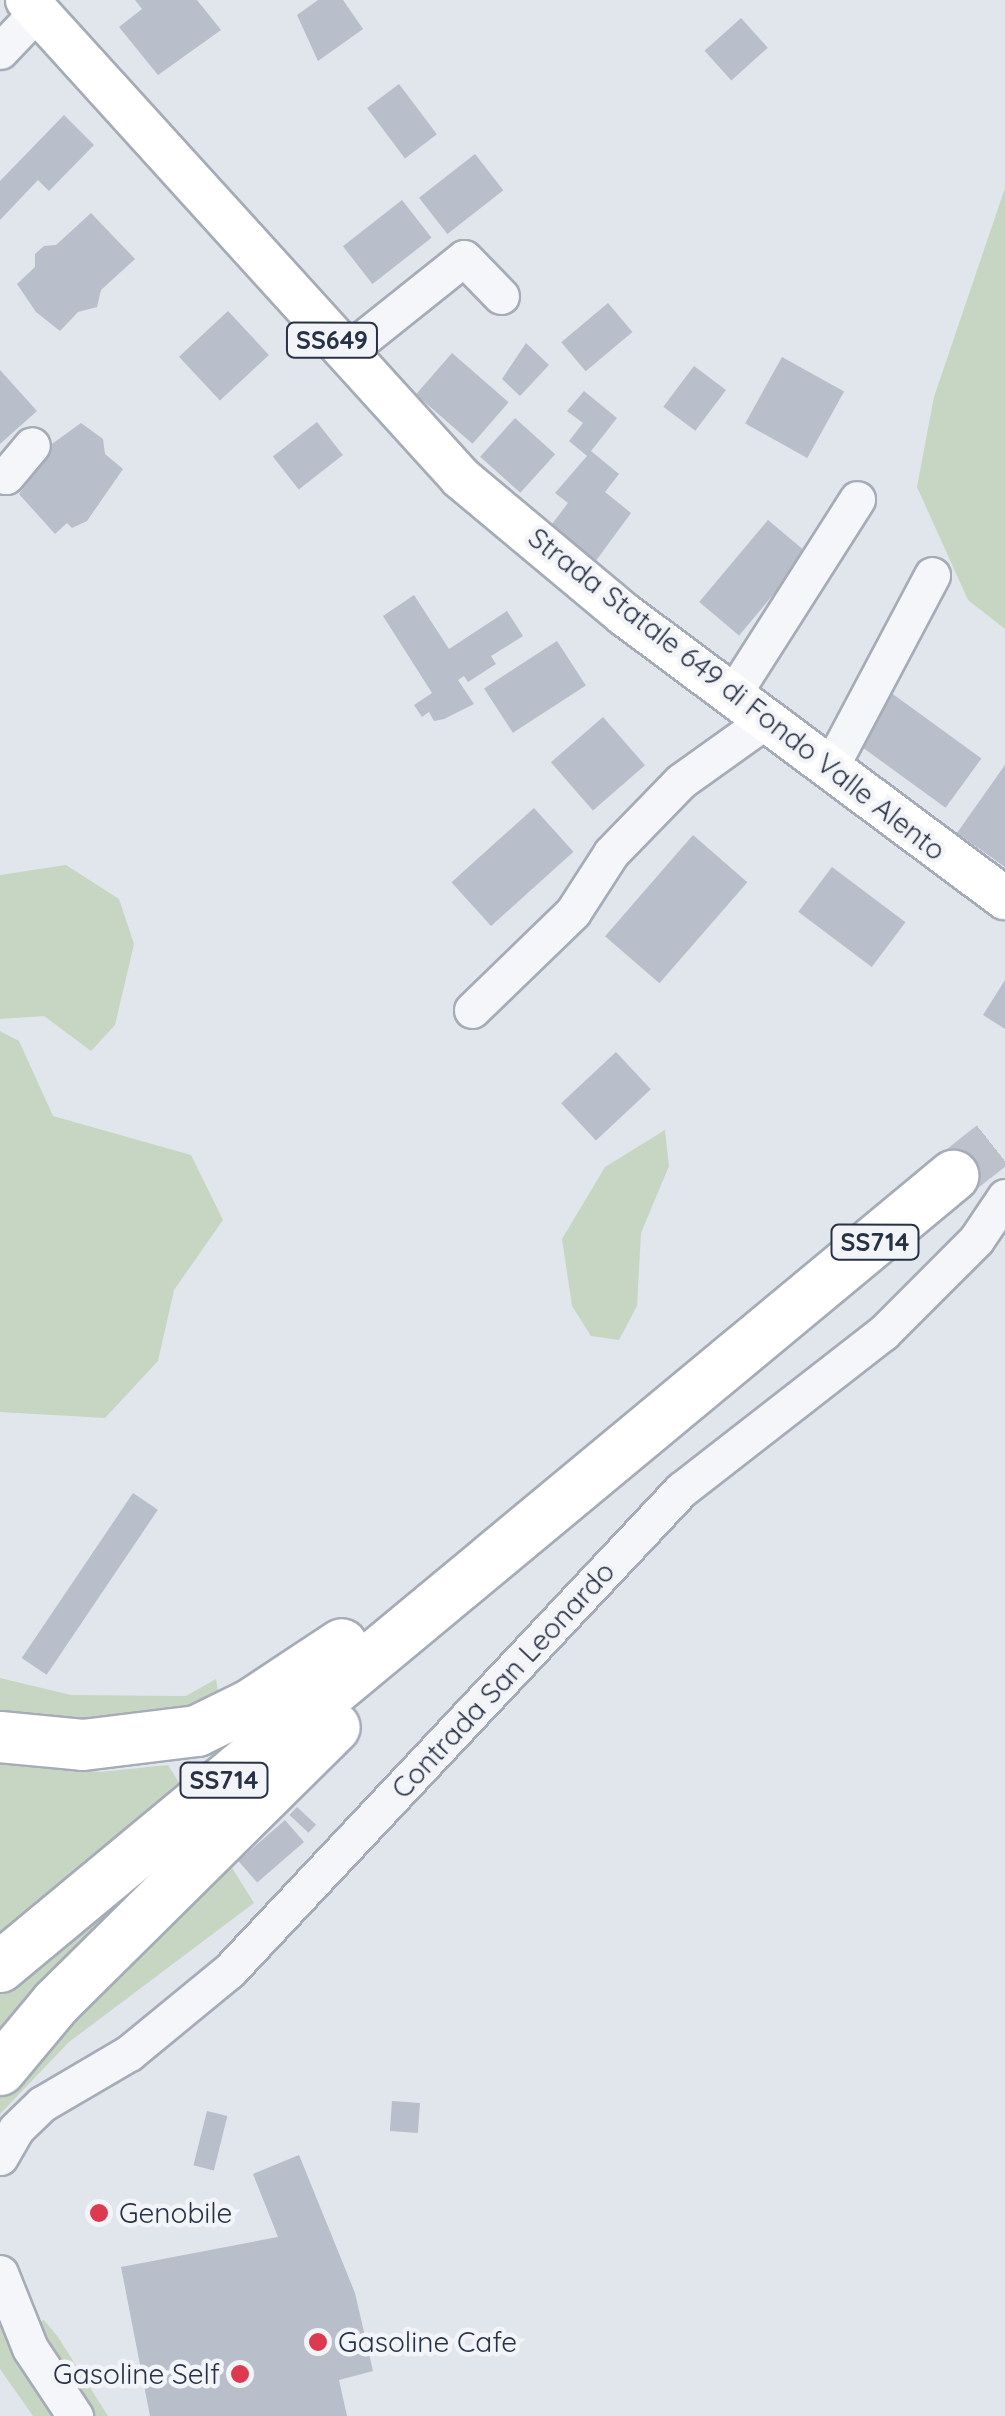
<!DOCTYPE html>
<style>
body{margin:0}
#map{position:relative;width:1005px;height:2416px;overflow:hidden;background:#e1e5ec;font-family:Quicksand,sans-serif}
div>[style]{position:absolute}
.green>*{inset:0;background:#c7d6c2}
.building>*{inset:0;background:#b8beca;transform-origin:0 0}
.highway-tunnel>*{height:50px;margin-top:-25px;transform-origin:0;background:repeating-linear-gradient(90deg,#bcc1cb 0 50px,transparent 0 75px)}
.roads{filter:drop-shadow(2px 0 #a6acb7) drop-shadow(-2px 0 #a6acb7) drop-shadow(0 2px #a6acb7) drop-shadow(0 -2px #a6acb7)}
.minor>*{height:35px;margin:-17.5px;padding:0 17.5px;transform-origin:17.5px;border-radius:17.5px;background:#f5f6f9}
.major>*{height:42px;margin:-21px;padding:0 21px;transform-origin:21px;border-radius:21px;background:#fff}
.highway>*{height:50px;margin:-25px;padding:0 25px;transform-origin:25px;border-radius:25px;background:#fff}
.dots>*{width:28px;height:28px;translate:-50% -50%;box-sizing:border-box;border:5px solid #f2f4f8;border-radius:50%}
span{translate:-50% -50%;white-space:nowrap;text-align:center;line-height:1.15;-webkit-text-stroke:9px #f2f4f8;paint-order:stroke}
.shield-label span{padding:2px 8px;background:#f2f4f8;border:2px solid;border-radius:8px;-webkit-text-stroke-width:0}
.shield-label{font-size:25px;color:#283246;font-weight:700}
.street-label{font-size:28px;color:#283246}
.poi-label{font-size:28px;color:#283246}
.left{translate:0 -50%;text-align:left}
.right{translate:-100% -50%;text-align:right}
</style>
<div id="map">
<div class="green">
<i style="clip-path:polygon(1005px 188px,1005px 629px,968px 600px,917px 487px,934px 397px)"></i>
<i style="clip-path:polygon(66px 865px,119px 899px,134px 944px,115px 1025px,91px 1051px,44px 1016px,0 1019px,0 875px)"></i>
<i style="clip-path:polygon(0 1031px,19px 1041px,53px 1116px,191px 1155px,223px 1220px,174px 1290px,158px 1361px,105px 1418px,0 1412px)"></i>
<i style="clip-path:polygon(665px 1130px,669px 1166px,641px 1233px,637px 1306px,619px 1340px,591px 1336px,572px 1306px,562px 1239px,605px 1167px)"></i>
<i style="clip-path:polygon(0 1678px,71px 1695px,186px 1696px,216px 1679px,220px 1705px,83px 1728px,0 1717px)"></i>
<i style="clip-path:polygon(0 1758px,100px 1772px,168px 1765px,254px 1903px,69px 2042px,0 2114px)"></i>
<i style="clip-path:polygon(0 2308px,60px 2416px,33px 2416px,0 2369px)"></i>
<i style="clip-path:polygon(44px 2320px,58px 2337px,108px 2416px,94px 2416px,39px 2322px)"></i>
</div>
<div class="building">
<i style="clip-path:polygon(135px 0,197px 0,221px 30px,158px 75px,119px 27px,142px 9px)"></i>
<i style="clip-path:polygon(318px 0,343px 0,363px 29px,318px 61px,297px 15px)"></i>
<i style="left:741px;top:18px;width:40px;height:49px;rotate:48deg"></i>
<i style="left:399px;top:84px;width:63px;height:40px;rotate:53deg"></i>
<i style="clip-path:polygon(64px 115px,94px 145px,49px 191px,38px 180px,0 220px,0 181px)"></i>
<i style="left:475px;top:154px;width:46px;height:71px;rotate:52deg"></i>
<i style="left:402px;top:200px;width:48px;height:75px;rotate:52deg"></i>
<i style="clip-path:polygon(91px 213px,135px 259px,101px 290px,97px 307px,78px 312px,60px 331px,36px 312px,17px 284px,35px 267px,35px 254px,44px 246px,56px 245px)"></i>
<i style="left:608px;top:303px;width:38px;height:61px;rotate:50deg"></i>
<i style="left:228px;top:311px;width:60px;height:67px;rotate:47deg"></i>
<i style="clip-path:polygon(526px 343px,549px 365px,520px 396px,502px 379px)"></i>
<i style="left:452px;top:353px;width:75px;height:55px;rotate:41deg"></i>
<i style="left:782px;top:357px;width:71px;height:76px;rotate:29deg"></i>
<i style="left:694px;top:366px;width:40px;height:51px;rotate:37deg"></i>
<i style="clip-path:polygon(0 370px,37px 411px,0 444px)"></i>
<i style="clip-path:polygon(584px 391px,617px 418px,591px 451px,619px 474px,605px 492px,631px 513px,595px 562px,549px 528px,568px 503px,555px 493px,587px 456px,569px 441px,583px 423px,567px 411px)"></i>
<i style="left:515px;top:418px;width:54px;height:52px;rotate:42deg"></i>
<i style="left:317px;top:422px;width:42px;height:56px;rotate:52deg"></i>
<i style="clip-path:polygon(81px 423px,103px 439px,105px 454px,123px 469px,87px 521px,72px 528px,67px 523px,55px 534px,19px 494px,44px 461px,38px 454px)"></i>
<i style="left:768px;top:520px;width:52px;height:107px;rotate:40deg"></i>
<i style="clip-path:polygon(414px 595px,449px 649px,507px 611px,523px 636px,491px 656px,496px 664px,468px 682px,464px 676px,458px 680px,474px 704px,444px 719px,434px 721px,429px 712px,422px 717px,414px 705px,432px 693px,383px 616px)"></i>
<i style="left:557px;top:641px;width:53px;height:87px;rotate:57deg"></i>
<i style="left:890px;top:692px;width:113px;height:61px;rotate:36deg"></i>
<i style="left:603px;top:717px;width:64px;height:69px;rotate:49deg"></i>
<i style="clip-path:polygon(1005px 765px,1005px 867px,957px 833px)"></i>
<i style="left:534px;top:808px;width:59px;height:111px;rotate:48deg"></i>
<i style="left:693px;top:835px;width:72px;height:134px;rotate:41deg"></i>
<i style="left:832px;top:867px;width:92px;height:56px;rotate:37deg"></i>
<i style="clip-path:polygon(1005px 980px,1005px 1029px,983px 1015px)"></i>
<i style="left:616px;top:1052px;width:51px;height:75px;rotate:47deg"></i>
<i style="left:133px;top:1493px;width:30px;height:199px;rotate:34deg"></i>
<i style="left:297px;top:1807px;width:26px;height:11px;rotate:43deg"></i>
<i style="left:285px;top:1820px;width:29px;height:62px;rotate:49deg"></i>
<i style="left:392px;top:2101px;width:28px;height:30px;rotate:4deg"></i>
<i style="left:207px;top:2111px;width:21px;height:56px;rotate:14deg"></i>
<i style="clip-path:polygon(299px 2155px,355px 2293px,373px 2371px,339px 2380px,347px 2416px,150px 2416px,121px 2267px,278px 2237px,253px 2174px)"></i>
</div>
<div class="highway-tunnel">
<i style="left:953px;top:1176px;width:66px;rotate:-38.3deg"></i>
</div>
<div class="roads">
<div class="minor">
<i style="left:0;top:51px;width:54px;rotate:-46.5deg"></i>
<i style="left:345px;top:353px;width:152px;rotate:-38.6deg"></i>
<i style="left:464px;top:258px;width:53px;rotate:45.8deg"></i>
<i style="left:0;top:475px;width:6px;rotate:9deg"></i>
<i style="left:6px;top:476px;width:40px;rotate:-50deg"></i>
<i style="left:733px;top:694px;width:231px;rotate:-57.5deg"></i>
<i style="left:831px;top:766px;width:216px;rotate:-62.1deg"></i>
<i style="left:472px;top:1010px;width:141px;rotate:-44.1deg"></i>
<i style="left:573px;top:912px;width:70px;rotate:-57.2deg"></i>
<i style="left:611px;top:853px;width:100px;rotate:-45.8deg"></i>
<i style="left:681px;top:781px;width:107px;rotate:-35.5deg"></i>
<i style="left:0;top:2157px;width:32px;rotate:-60deg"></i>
<i style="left:16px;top:2129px;width:36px;rotate:-44deg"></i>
<i style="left:42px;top:2104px;width:101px;rotate:-30.4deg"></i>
<i style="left:129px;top:2053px;width:129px;rotate:-39.4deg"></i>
<i style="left:229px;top:1971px;width:660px;rotate:-46.78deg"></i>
<i style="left:681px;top:1490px;width:256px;rotate:-37.9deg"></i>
<i style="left:883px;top:1333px;width:132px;rotate:-45deg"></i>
<i style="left:976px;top:1240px;width:52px;rotate:-56deg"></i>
<i style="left:0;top:2273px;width:81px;rotate:68.2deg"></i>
<i style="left:30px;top:2348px;width:82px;rotate:56.5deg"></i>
</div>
<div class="major">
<i style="left:27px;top:0;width:646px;rotate:47.76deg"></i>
<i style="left:461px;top:478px;width:214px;rotate:39.9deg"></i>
<i style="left:625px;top:615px;width:474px;rotate:36.7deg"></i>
</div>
<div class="highway">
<i style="left:0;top:1737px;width:83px;rotate:5.5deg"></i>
<i style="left:83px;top:1745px;width:115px;rotate:-7deg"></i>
<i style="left:197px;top:1731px;width:59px;rotate:-26.1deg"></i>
<i style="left:250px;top:1705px;width:110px;rotate:-33.5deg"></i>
<i style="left:0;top:1967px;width:1239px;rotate:-39.69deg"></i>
<i style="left:0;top:2070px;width:87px;rotate:-50.1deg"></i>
<i style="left:56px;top:2003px;width:392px;rotate:-44.7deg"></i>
</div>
</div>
<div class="dots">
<i style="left:99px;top:2213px;background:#dd3a51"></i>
<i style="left:318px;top:2342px;background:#dd3a51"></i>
<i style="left:240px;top:2374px;background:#dd3a51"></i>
</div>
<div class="shield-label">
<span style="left:332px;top:340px">SS649</span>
<span style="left:875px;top:1242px">SS714</span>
<span style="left:224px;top:1780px">SS714</span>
</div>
<div class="street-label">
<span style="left:737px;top:694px;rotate:38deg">Strada Statale 649 di Fondo Valle Alento</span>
<span style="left:503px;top:1680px;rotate:-47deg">Contrada San Leonardo</span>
</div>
<div class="poi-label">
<span class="left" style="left:119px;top:2213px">Genobile</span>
<span class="left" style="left:338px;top:2342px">Gasoline Cafe</span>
<span class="right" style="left:220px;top:2374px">Gasoline Self</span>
</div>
</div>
